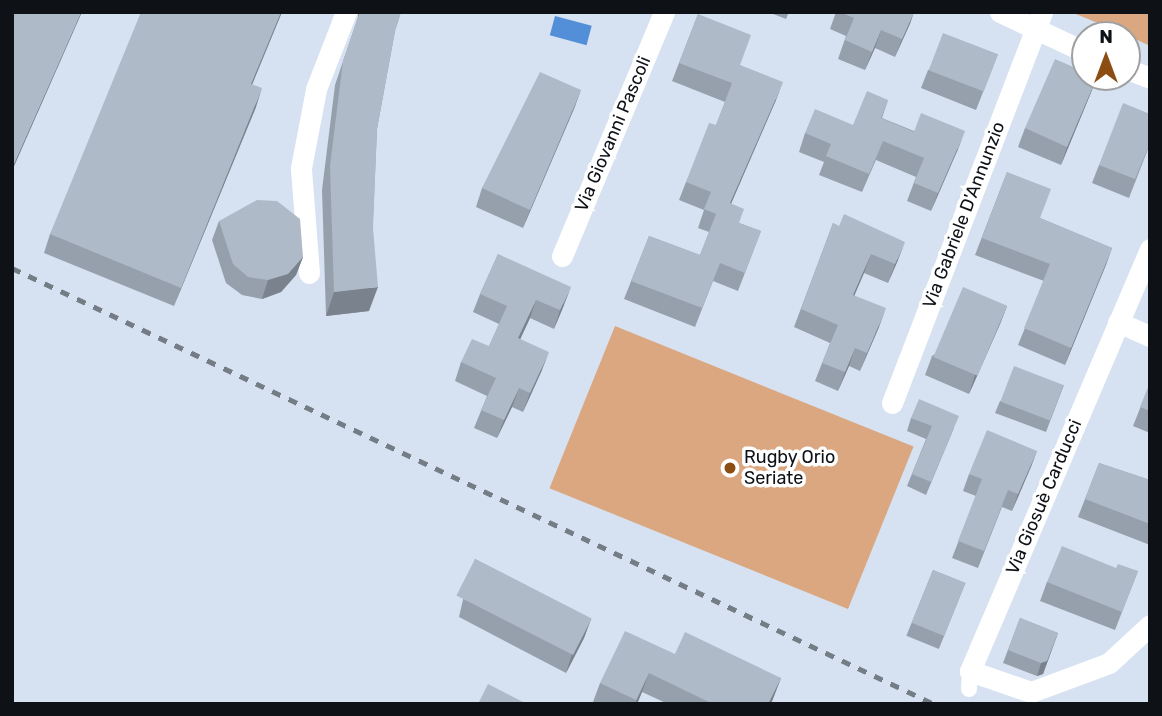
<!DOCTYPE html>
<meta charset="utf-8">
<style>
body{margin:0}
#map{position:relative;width:1162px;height:716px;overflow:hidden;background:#d6e2f1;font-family:Rubik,sans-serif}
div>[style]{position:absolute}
.green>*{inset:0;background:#dba781;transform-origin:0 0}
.water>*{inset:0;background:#538fd8;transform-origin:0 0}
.pedestrian>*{height:16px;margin:-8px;padding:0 8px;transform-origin:8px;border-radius:8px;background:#fff}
.minor>*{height:21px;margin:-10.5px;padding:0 10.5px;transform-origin:10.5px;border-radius:10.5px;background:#fff}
.rail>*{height:5px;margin-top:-2.5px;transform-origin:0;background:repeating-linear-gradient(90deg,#747c86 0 9px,transparent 0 18px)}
.wall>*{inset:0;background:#96a0ad;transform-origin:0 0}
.shaded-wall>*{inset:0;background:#7a828d}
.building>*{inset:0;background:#afbac9;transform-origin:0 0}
.dots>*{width:19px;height:19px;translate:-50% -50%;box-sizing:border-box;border:4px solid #fff;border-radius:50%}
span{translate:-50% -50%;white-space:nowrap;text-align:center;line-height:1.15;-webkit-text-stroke:7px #fff;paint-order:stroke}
.street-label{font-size:18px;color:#0e1217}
.poi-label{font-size:18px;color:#0e1217}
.left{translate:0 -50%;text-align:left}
.frame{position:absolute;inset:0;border:14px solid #0e1217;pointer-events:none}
.north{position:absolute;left:1071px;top:21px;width:70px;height:70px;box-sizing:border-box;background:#fff;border:2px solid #9fa0a2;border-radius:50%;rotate:0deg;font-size:19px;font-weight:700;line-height:28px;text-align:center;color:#0e1217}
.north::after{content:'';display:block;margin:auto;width:24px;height:32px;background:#8b4d11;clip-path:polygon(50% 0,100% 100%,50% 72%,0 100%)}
</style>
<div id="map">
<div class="green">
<i style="clip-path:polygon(1071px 12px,1150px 12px,1150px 46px,1127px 35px)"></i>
<i style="left:615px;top:326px;width:322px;height:175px;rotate:22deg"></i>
</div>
<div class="water">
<i style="left:555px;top:16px;width:38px;height:20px;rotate:15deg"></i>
</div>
<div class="pedestrian">
<i style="left:969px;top:689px;width:18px;rotate:-87deg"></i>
</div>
<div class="minor">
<i style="left:1000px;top:12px;width:94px;rotate:25.2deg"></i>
<i style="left:1127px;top:69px;width:25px;rotate:21deg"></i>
<i style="left:1150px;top:249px;width:459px;rotate:113.1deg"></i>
<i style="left:970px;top:671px;width:65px;rotate:19deg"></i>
<i style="left:1031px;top:692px;width:83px;rotate:-20.4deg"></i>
<i style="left:1109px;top:663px;width:56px;rotate:-42.8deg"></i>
<i style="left:562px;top:256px;width:264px;rotate:-67.3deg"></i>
<i style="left:309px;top:273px;width:105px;rotate:-94.4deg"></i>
<i style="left:301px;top:168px;width:80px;rotate:-79.2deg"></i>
<i style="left:316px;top:89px;width:83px;rotate:-68.7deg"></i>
<i style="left:1118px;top:322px;width:35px;rotate:24deg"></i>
<i style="left:892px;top:403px;width:419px;rotate:-69deg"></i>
</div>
<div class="rail">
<i style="left:12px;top:268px;width:1020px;rotate:25.31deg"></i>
</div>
<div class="wall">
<i style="clip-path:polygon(282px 12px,252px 84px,256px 107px,174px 306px,44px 253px,50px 234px)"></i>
<i style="clip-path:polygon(358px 12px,401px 12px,395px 31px,377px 129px,369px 311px,326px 316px,322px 190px,335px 85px,358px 17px)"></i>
<i style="clip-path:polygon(768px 12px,789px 12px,786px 19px)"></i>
<i style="clip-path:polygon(836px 12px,914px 12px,895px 57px,875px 48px,865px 70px,838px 59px,846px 36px,830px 29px)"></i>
<i style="clip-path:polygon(698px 14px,740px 65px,776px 100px,731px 204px,739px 223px,761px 231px,738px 291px,713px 281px,695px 327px,624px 299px,649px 236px,700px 255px,709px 232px,698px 228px,704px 210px,679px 200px,686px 182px,716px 125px,725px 102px,672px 81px)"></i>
<i style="clip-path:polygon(998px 54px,976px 110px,921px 88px,928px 70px)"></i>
<i style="clip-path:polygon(1097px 77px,1090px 95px,1061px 165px,1018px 147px,1025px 128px)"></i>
<i style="clip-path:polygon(581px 90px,523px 228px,476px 207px,482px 188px)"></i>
<i style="clip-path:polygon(888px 100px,882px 118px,958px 149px,931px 211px,907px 201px,916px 177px,876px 160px,862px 192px,819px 175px,824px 162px,799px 152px,805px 133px,853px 125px)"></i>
<i style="clip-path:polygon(1150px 144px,1129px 198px,1092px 183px,1099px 165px)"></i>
<i style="clip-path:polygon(1007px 172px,1040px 218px,1112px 248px,1065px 365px,1018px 345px,1044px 281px,975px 255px)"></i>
<i style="clip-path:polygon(219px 221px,303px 257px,296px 275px,281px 292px,262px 299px,242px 295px,226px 283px,212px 240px)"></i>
<i style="clip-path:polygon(833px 223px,898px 260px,888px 283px,864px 273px,854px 295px,879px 327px,860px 371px,849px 366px,838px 391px,815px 381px,830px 343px,794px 327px)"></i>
<i style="clip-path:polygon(498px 254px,564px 305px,554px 329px,530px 318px,520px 339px,542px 370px,523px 412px,512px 407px,497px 438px,474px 428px,487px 396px,455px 381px,461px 362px,489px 346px,499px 324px,473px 312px,480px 294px)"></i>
<i style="clip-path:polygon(1007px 306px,1000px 324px,969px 394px,925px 375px,932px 356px)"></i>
<i style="clip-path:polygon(1150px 383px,1150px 433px,1133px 426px)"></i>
<i style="clip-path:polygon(1064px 385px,1046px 432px,995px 413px,1000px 401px)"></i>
<i style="clip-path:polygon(911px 418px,954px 428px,926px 495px,907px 486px,926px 439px,907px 431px)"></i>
<i style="clip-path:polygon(1037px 451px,1012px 511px,1002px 507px,978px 568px,952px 558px,976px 496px,963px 491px,969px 474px)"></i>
<i style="clip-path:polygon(1099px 463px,1150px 480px,1150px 545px,1078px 517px)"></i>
<i style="clip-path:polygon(475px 559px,591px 619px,584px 638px,566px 673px,459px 617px,468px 578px)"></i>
<i style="clip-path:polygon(1116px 568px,1138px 571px,1115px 630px,1040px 601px,1047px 582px)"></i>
<i style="left:933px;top:570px;width:35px;height:71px;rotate:22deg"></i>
<i style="clip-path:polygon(1020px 618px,1058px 633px,1043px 674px,1037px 676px,1003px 663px)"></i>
<i style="clip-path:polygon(675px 654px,781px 678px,771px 704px,668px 704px,642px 692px,637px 704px,598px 704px,593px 702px,600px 683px)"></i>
</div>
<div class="shaded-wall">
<i style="clip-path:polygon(81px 12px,82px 12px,12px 171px,12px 168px)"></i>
<i style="clip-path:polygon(281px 12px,282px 12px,245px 102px,251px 84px)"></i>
<i style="clip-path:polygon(914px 12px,910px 24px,895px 57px,902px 39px)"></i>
<i style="clip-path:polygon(881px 30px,875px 48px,865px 70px,872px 52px)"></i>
<i style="clip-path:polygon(1097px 77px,1090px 95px,1061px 165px,1067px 147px)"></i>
<i style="clip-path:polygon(783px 82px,776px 100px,723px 222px,730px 203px)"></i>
<i style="clip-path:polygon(262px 88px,256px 107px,174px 306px,181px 288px)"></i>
<i style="clip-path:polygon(581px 90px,574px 109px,523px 228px,530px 210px)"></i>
<i style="clip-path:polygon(965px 131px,958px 149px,931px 211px,938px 193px)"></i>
<i style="clip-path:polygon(905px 242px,898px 260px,888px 283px,895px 264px)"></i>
<i style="clip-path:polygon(1112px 248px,1106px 265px,1065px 365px,1071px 348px)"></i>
<i style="clip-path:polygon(871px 254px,864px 273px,847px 313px,853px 295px)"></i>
<i style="clip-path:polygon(303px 257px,296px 275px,281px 292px,262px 299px,268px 280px)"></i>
<i style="clip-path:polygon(378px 287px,369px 311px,326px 316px,334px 292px)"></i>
<i style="clip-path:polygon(571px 287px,564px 305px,554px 329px,560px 310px)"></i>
<i style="clip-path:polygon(536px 300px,530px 318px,512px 357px,518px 338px)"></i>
<i style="clip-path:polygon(1007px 306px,1000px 324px,969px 394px,975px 375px)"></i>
<i style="clip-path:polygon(886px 308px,879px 327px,860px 371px,867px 353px)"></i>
<i style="clip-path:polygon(855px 348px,849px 366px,838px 391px,845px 372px)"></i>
<i style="clip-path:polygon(549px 352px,542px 370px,523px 412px,530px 393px)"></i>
<i style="clip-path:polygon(519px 388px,512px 407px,497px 438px,504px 420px)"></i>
<i style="clip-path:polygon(1037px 451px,1031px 467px,1012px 511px,1018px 494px)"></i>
<i style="clip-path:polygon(591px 619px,584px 638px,566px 673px,572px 654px)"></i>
<i style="clip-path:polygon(1058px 633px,1043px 674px,1037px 676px,1041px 663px)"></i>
<i style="clip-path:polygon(649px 673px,642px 692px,637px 704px,635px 704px)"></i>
<i style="clip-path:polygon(781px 678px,774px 696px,771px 704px,768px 704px)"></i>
</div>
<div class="building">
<i style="clip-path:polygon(12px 12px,81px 12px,12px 168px)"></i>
<i style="clip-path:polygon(141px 12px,281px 12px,251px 84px,262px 88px,181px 288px,50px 234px)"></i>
<i style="clip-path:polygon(360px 12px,401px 12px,395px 31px,377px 129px,373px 228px,378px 287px,334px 292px,330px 166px,343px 61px)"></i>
<i style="clip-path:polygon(840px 12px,914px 12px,902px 39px,881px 30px,872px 52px,845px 40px,854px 18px)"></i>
<i style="clip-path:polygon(698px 14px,751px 35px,740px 65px,783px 82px,730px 203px,744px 209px,739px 223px,761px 231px,745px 273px,720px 263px,702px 308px,631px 281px,649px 236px,700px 255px,716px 214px,704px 209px,711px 192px,686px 182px,709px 123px,716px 125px,732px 83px,679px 63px)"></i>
<i style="left:943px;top:33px;width:59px;height:40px;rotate:21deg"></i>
<i style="clip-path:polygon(1055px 59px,1085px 72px,1085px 77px,1097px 77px,1067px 147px,1025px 128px)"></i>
<i style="clip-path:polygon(540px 72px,581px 90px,530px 210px,482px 188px)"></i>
<i style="clip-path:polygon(867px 91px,888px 100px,881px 118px,914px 132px,921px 113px,965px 131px,938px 193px,914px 183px,924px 158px,883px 141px,869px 174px,826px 156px,831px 144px,805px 133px,815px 109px,853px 125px)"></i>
<i style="clip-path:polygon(1123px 103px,1150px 114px,1150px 143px,1135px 179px,1099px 165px)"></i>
<i style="clip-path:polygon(1007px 172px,1051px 189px,1040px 218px,1112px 248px,1071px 348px,1024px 328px,1050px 264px,982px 238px)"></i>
<i style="clip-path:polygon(257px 200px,277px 201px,300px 219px,303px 257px,288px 274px,268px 280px,248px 277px,233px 264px,219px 221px)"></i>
<i style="clip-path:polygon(844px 214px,905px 242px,895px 264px,871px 254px,853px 295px,886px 308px,867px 353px,855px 348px,845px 372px,822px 363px,838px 325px,801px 309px,833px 223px,839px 226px)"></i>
<i style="clip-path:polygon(498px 254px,571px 287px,560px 310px,536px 300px,518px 338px,549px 352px,530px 393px,519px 388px,504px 420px,481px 410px,496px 378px,461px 362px,472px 339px,489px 346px,507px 306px,480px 294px)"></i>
<i style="left:963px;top:287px;width:48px;height:76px;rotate:23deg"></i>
<i style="left:1014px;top:366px;width:53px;height:38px;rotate:21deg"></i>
<i style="clip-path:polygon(1150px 383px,1150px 411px,1140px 407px)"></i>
<i style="clip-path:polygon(919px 399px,959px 416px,931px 482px,912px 474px,932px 426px,911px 418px)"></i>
<i style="clip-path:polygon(987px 430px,1037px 451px,1018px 494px,1008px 490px,984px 551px,958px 541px,982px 479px,969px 474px)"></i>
<i style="clip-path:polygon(1099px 463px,1150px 480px,1150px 524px,1085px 499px)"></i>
<i style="clip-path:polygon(1062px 546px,1116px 568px,1118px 564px,1138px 571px,1122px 612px,1047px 582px)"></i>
<i style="left:475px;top:559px;width:131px;height:41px;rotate:27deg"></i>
<i style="left:933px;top:570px;width:35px;height:57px;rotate:22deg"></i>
<i style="clip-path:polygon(1020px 618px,1058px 633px,1047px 661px,1041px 663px,1008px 650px)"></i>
<i style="clip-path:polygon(625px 631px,675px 654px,685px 632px,781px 678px,768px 704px,713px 704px,649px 673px,636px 700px,600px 683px)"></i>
<i style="clip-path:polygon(488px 684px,523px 702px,522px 704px,478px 704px)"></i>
</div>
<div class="dots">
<i style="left:730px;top:468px;background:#8b4d11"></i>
</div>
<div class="street-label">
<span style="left:613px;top:134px;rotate:-67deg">Via Giovanni Pascoli</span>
<span style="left:964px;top:215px;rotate:-69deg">Via Gabriele D'Annunzio</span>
<span style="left:1044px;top:497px;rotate:-67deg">Via Giosuè Carducci</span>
</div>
<div class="poi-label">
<span class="left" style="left:744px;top:468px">Rugby Orio<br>Seriate</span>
</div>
<div class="frame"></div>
<div class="north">N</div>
</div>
